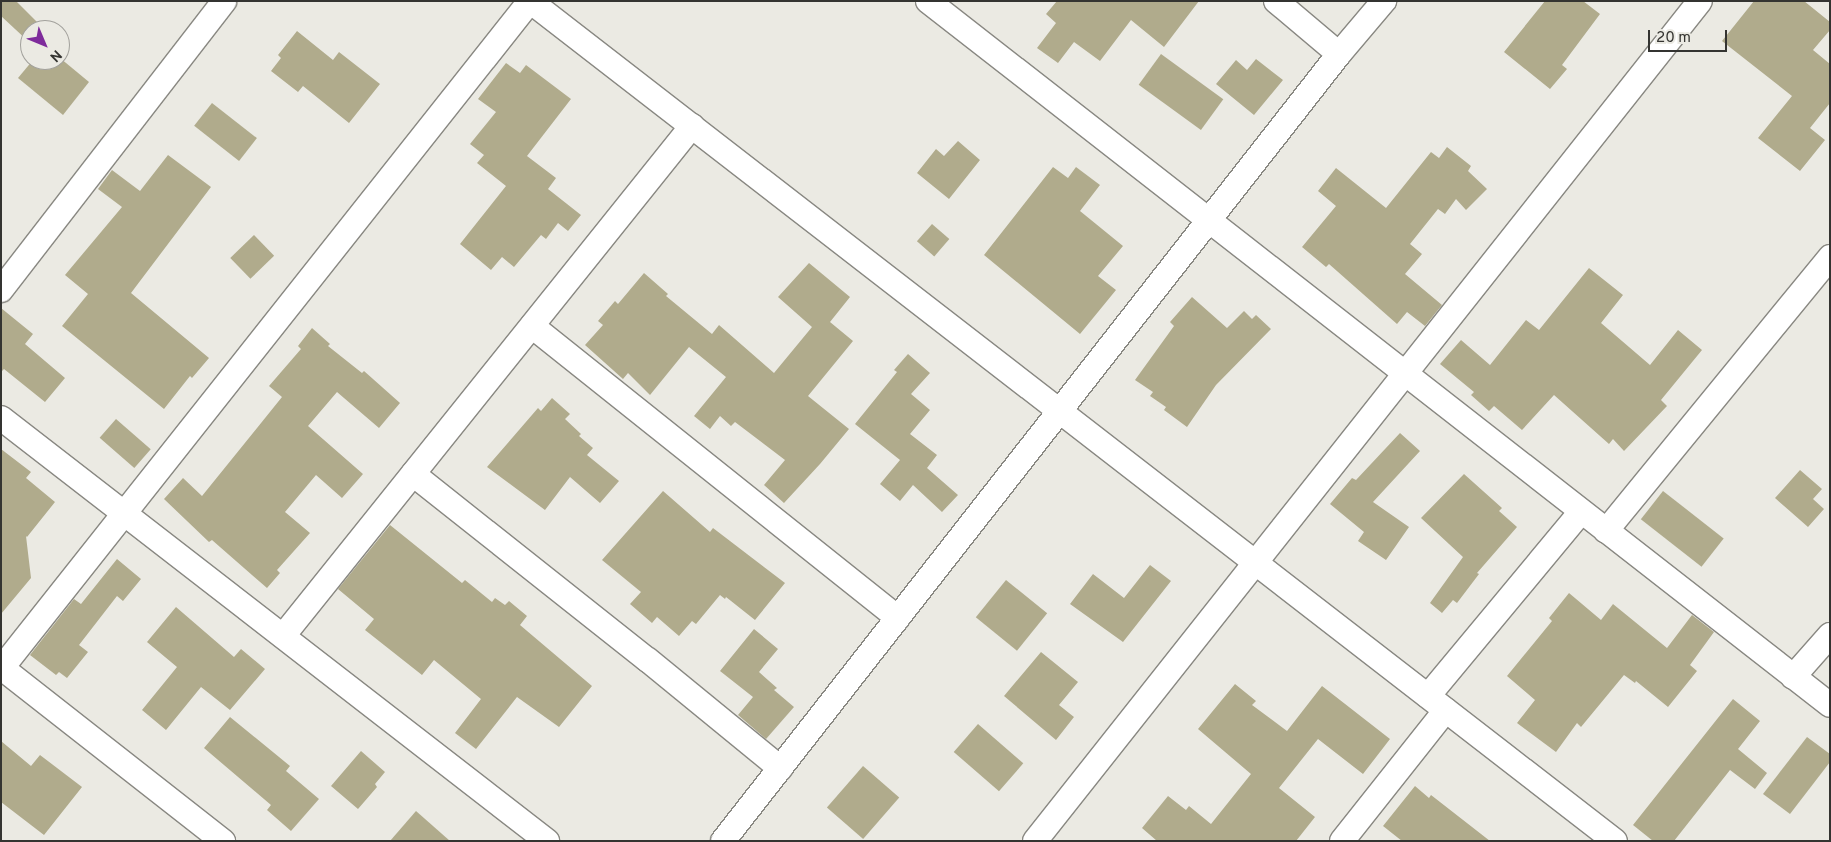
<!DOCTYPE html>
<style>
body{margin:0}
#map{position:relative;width:1831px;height:842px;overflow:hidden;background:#ebeae3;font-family:Overpass,sans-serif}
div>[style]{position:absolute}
.building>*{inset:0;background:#b0ab8c;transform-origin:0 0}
.roads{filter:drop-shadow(1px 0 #898882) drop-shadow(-1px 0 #898882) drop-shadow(0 1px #898882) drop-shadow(0 -1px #898882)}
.minor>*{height:24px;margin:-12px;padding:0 12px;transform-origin:12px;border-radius:12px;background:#fff}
span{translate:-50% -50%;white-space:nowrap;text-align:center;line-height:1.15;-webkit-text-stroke:4px #ebeae3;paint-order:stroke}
.frame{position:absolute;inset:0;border:2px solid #343431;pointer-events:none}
.north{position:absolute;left:20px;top:20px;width:50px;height:50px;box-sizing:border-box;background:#ebeae3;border:1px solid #a2a19c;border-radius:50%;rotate:135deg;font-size:14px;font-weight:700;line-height:20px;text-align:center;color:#343431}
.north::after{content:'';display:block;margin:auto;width:18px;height:22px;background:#7e2b9b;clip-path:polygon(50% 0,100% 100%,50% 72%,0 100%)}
.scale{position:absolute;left:1648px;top:30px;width:79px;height:22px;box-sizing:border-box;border:2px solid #343431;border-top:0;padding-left:6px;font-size:15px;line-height:18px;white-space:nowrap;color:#343431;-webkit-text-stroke:4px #ebeae3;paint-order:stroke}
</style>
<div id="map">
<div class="building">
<i style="clip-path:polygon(1px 1px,16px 1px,43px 28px,40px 30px,30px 30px,29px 42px,1px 16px)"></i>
<i style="clip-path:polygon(1057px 1px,1199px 1px,1164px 47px,1131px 20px,1100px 61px,1074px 42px,1058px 63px,1037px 48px,1056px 23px,1046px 14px)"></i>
<i style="clip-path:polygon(1545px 1px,1583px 1px,1600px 14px,1562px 65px,1567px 69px,1550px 89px,1504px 52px)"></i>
<i style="clip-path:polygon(1754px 1px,1804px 1px,1830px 22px,1830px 30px,1813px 50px,1830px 64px,1830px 103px,1810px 128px,1825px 140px,1800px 171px,1758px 138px,1792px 96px,1722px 41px)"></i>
<i style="clip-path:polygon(297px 31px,333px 60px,339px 52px,380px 84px,349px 123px,303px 86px,298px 92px,271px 71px,281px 58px,278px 55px)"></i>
<i style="left:1161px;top:54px;width:77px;height:38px;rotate:36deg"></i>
<i style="clip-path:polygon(60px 58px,89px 82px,63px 115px,18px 78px,33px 60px)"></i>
<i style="clip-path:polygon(1256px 59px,1283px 80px,1254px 115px,1216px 84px,1236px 60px,1247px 70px)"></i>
<i style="clip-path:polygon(506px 63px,520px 73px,526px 65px,571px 99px,527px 156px,556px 178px,548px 189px,581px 215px,568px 231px,558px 223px,546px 239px,541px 235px,514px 267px,502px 257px,491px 270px,460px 244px,506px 186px,477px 163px,484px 155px,470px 144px,496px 112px,478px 99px)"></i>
<i style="left:212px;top:103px;width:57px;height:29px;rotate:38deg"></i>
<i style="clip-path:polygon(958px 141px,980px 160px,949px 199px,917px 173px,936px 149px,944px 156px)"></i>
<i style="clip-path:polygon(1447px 147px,1471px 166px,1468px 171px,1487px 189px,1466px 210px,1456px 199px,1445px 214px,1438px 209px,1410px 244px,1422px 254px,1405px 274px,1442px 305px,1425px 326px,1407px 312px,1397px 324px,1329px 264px,1326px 267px,1302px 247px,1336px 206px,1318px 191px,1336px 168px,1386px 208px,1431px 152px,1439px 158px)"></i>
<i style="clip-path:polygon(168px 155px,211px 187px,131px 293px,209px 358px,192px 378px,190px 376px,164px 409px,62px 326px,88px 294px,65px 275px,122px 207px,98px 189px,112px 170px,140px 191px)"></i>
<i style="clip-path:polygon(1053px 167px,1068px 178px,1076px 167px,1100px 185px,1080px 211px,1123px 246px,1098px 276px,1116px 290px,1080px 334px,984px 255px)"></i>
<i style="left:932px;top:224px;width:23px;height:23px;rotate:41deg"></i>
<i style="left:254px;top:235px;width:29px;height:33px;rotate:46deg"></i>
<i style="clip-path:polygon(809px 263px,850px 297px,830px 322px,853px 341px,808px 396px,849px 429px,820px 464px,784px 503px,764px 485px,785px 460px,735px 422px,731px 426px,720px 416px,710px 429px,694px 416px,726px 377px,689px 347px,650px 395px,628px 373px,623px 379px,585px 345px,603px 325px,598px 321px,615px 301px,618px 304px,644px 273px,668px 294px,666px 296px,712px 334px,719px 325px,774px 373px,812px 327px,778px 297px)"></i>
<i style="clip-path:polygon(1589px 268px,1623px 295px,1601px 323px,1650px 365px,1678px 330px,1702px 350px,1661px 400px,1667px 406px,1624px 451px,1613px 439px,1609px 444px,1554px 395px,1522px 430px,1494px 406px,1489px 411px,1471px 395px,1474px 392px,1440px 364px,1461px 340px,1490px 365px,1526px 320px,1539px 330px)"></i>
<i style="clip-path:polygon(1192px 297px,1227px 328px,1244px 311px,1252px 319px,1256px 315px,1271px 329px,1216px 385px,1187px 427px,1164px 410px,1166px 407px,1150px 396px,1153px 392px,1135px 380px,1174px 326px,1170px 322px)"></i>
<i style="clip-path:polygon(1px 308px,33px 334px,25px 344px,65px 378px,45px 402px,4px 369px,1px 372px)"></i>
<i style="clip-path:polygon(312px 328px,330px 344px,328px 346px,362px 373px,364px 371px,400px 403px,379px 428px,337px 392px,308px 426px,363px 474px,342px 498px,316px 475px,285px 512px,310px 533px,277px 570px,280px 573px,267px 588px,212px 540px,209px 542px,164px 499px,183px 478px,202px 496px,282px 397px,269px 386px,301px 349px,298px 346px)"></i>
<i style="clip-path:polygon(908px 354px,930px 373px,911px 394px,930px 410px,910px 434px,937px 455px,927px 468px,958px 495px,942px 512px,913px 485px,900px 501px,880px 484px,900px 460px,855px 424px,897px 372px,894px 370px)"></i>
<i style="clip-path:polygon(552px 398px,570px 414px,565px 419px,581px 434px,579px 436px,593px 448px,587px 455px,619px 481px,600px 503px,570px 477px,545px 510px,487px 467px,538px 408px,541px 411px)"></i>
<i style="left:116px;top:419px;width:46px;height:25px;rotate:41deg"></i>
<i style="clip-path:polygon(1400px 433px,1420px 451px,1373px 502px,1409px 527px,1386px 560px,1358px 541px,1364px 532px,1330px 504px,1352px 478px,1356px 480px)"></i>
<i style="clip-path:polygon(1px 449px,31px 472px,26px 478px,55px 502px,27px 537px,26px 536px,31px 578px,1px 614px)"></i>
<i style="clip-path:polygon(1800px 470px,1822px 489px,1813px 499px,1824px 509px,1808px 527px,1775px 498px)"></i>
<i style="clip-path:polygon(1464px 474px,1502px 508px,1499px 511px,1517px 527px,1477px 573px,1479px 574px,1457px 603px,1453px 600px,1442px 613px,1430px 603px,1463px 557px,1421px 518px)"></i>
<i style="clip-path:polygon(663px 491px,710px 532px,713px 528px,785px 583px,755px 620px,726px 597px,725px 599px,720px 595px,696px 624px,692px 621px,679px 636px,657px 617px,652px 623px,630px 604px,641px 592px,602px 560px)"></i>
<i style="left:1663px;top:491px;width:77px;height:36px;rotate:38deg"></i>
<i style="clip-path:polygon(390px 525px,462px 583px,465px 580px,492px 602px,495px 598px,505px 605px,509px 601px,527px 616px,520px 625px,592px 686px,559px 727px,517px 697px,476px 749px,455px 733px,481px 699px,434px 660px,422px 675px,365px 630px,374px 619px,338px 589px)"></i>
<i style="clip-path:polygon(117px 559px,141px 579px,123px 601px,117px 596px,79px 645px,88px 652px,67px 678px,59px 672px,56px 675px,30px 655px,74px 599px,81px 604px)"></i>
<i style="clip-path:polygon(1150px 565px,1171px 581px,1123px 642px,1070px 604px,1093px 574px,1124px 598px)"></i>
<i style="left:1006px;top:580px;width:53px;height:48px;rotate:39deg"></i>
<i style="clip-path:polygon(1569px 593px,1601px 620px,1613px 604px,1667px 648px,1692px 615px,1714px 632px,1690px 665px,1697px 671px,1668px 707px,1636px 681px,1635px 683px,1624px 675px,1581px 727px,1577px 723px,1556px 752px,1517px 723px,1535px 700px,1507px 676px,1552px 621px,1549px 618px)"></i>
<i style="clip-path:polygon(176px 607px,234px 657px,241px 649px,265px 669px,230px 710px,201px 687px,166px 730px,142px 710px,177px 667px,147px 642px)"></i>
<i style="clip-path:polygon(754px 629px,778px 649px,759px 672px,777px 688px,774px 690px,794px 707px,766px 739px,738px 715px,753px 697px,720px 671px)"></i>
<i style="clip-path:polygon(1041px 652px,1078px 682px,1059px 705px,1074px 717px,1056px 740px,1004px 696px)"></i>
<i style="clip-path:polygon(1235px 684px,1256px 701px,1252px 705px,1287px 731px,1322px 686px,1390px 739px,1363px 774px,1318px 739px,1279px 788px,1315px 817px,1296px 841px,1157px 841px,1142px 828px,1168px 796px,1186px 810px,1189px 806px,1211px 824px,1251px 774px,1198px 729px)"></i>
<i style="clip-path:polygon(1733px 699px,1760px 721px,1738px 749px,1767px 773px,1755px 789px,1730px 770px,1674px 841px,1653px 841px,1633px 825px)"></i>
<i style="clip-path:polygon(230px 717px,290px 766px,286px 771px,319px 799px,291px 831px,267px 810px,271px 805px,204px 748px)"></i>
<i style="left:978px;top:724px;width:60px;height:37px;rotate:41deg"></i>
<i style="clip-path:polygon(1807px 737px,1830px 754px,1830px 762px,1790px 814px,1763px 794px)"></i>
<i style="clip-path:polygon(1px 741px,31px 766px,40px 755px,82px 787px,44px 835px,1px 802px)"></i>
<i style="clip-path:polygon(361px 751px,385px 772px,375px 784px,377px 787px,358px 809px,331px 786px)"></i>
<i style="left:863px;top:766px;width:48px;height:55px;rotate:41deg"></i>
<i style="clip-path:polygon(1415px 786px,1429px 798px,1431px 795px,1490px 841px,1402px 841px,1383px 826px)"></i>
<i style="clip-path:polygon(416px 811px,450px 841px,390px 841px)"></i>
</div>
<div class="roads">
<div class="minor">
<i style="left:530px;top:1px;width:1372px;rotate:37.75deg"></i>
<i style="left:928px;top:1px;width:1144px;rotate:37.97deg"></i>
<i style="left:1276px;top:1px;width:82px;rotate:40.1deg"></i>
<i style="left:1px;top:290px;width:365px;rotate:-52.3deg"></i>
<i style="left:532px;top:326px;width:468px;rotate:38.6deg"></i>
<i style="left:1px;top:418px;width:691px;rotate:37.77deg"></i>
<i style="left:413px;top:474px;width:300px;rotate:38.4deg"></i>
<i style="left:648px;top:660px;width:171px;rotate:39.3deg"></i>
<i style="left:1606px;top:531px;width:354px;rotate:-50.7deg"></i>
<i style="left:283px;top:636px;width:654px;rotate:-51.27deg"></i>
<i style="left:2px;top:668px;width:281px;rotate:38.1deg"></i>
<i style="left:1px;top:669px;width:852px;rotate:-51.62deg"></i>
<i style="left:1793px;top:677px;width:56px;rotate:-48.6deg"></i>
<i style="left:1428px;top:696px;width:239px;rotate:-50.3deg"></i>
<i style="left:723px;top:841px;width:999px;rotate:-51.95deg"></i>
<i style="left:1339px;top:54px;width:70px;rotate:-49.7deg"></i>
<i style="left:1035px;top:841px;width:1071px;rotate:-51.63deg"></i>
<i style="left:1342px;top:841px;width:167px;rotate:-51.6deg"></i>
</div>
</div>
<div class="frame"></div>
<div class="north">N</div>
<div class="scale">20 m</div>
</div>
